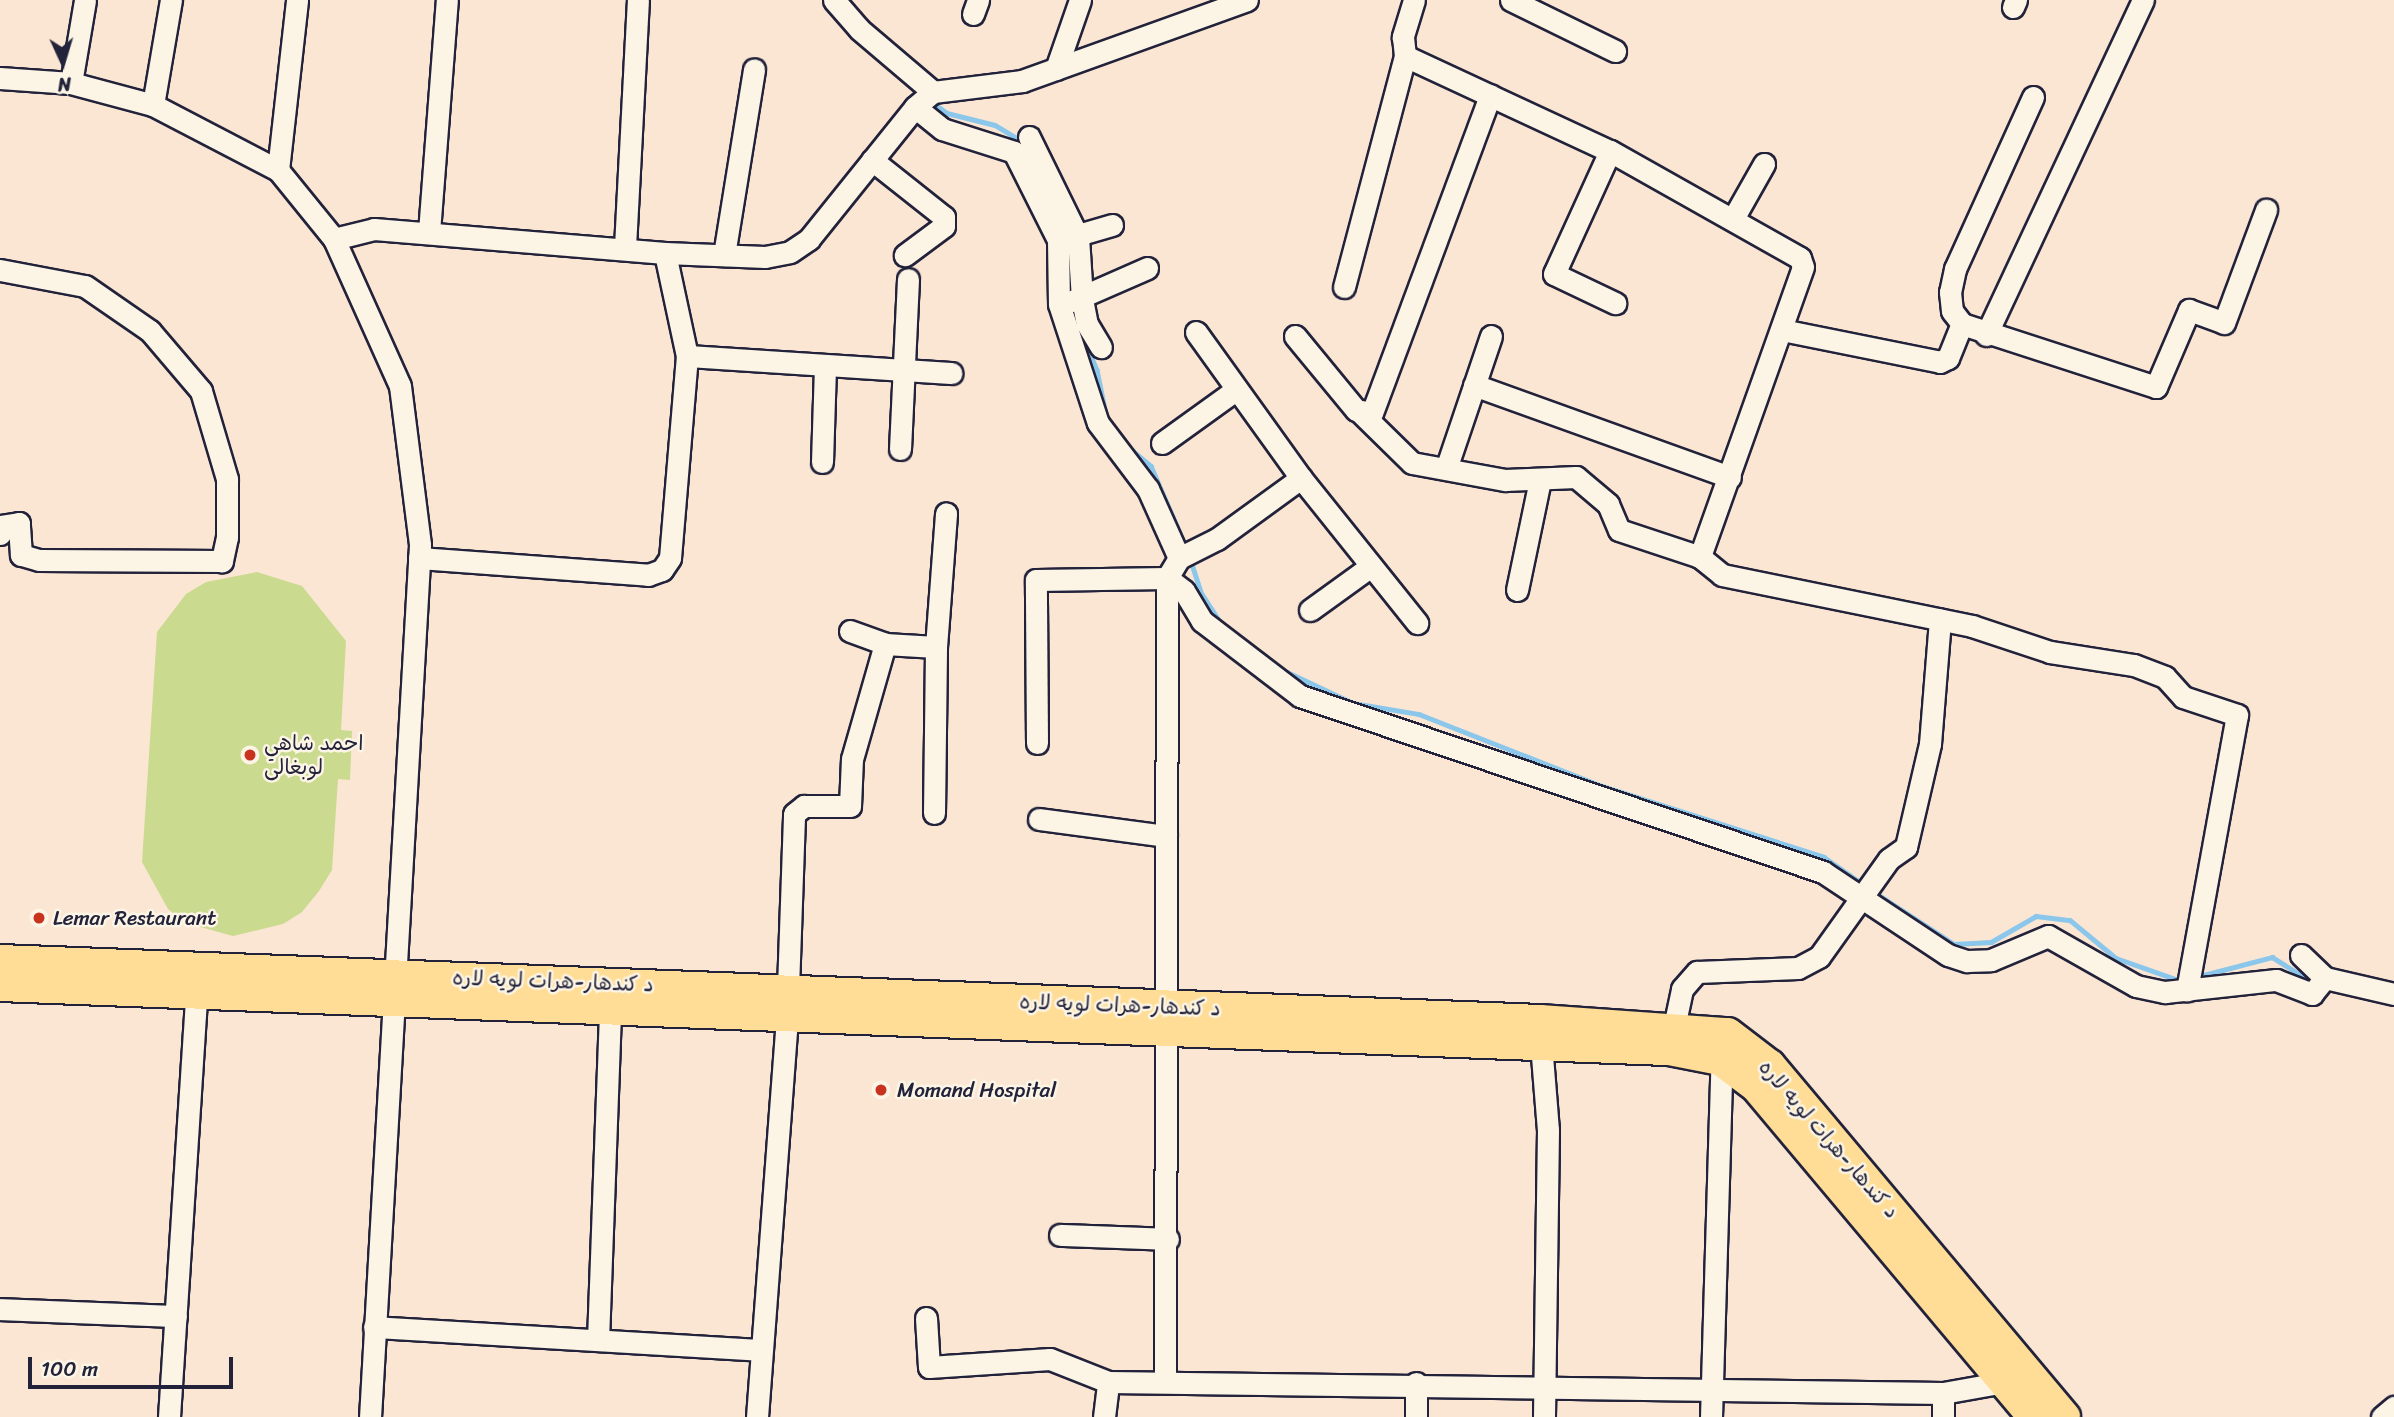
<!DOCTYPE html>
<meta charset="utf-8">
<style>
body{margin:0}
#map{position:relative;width:2394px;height:1417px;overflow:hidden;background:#fbe6d4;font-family:Sriracha,"Playpen Sans Arabic",sans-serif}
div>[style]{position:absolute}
.green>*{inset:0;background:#cada8e}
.stream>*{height:4.5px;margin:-2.25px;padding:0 2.25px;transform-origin:2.25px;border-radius:2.25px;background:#8bc6eb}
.roads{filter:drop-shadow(2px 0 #22223b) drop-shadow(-2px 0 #22223b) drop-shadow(0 2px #22223b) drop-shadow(0 -2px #22223b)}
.minor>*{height:21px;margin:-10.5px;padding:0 10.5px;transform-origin:10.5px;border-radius:10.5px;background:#fcf5e5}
.highway>*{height:30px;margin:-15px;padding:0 15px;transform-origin:15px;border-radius:15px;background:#ffdd96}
.dots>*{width:19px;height:19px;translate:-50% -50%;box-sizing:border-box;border:4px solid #fcf5e5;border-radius:50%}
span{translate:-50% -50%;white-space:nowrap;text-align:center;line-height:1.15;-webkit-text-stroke:5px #fcf5e5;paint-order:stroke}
.poi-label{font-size:21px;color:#22223b}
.left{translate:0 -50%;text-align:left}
.street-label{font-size:21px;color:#22223b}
.north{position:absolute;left:28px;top:28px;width:70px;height:70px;-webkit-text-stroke:5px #fcf5e5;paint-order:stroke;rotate:176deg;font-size:19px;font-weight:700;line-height:28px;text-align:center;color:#22223b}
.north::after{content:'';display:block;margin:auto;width:24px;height:32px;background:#22223b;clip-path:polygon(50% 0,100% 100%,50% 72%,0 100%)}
.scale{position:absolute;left:28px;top:1357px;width:205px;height:32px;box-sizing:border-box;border:4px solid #22223b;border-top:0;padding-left:9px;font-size:21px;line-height:24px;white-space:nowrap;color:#22223b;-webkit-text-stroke:5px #fcf5e5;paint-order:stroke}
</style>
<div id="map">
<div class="green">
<i style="clip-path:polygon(257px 572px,302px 586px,346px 641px,341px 730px,352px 731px,350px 780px,338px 779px,332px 870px,319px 891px,302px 912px,283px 924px,233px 936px,186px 923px,168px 909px,142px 862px,157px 632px,186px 594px,206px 582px)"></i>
</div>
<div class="stream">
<i style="left:932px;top:102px;width:19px;rotate:36deg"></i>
<i style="left:947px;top:113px;width:49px;rotate:14deg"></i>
<i style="left:995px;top:125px;width:31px;rotate:31deg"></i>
<i style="left:1080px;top:331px;width:43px;rotate:66.4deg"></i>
<i style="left:1097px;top:370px;width:50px;rotate:78.5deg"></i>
<i style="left:1126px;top:445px;width:33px;rotate:40deg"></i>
<i style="left:1151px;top:466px;width:88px;rotate:66.6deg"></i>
<i style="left:1190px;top:558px;width:38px;rotate:72deg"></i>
<i style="left:1202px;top:594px;width:37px;rotate:57deg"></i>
<i style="left:1283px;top:670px;width:77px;rotate:25.2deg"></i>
<i style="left:1353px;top:703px;width:67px;rotate:9.5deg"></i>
<i style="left:1419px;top:714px;width:197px;rotate:21.5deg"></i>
<i style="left:1602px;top:786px;width:233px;rotate:17.7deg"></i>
<i style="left:1824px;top:857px;width:49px;rotate:35deg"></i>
<i style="left:1874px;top:892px;width:95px;rotate:33deg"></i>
<i style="left:1954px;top:944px;width:37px;rotate:-3deg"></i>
<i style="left:1991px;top:942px;width:52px;rotate:-30deg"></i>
<i style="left:2036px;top:916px;width:34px;rotate:7deg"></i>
<i style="left:2070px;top:920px;width:60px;rotate:39.6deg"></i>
<i style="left:2116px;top:958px;width:66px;rotate:19.5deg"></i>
<i style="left:2196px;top:977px;width:79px;rotate:-14.7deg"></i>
<i style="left:2272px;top:957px;width:49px;rotate:31.8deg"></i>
</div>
<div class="roads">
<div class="minor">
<i style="left:834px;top:0;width:38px;rotate:49deg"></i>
<i style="left:859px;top:29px;width:97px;rotate:40.4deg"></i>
<i style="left:1414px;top:0;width:39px;rotate:107deg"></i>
<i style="left:1403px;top:37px;width:19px;rotate:84deg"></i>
<i style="left:1405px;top:56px;width:226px;rotate:24.9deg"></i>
<i style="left:1610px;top:151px;width:218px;rotate:29.4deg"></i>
<i style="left:1800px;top:258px;width:9px;rotate:72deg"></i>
<i style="left:1803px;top:267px;width:308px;rotate:109.6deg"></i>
<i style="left:1511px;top:0;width:116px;rotate:26.1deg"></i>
<i style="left:2013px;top:7px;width:8px;rotate:-67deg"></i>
<i style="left:973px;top:14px;width:15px;rotate:-70deg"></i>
<i style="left:1056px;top:69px;width:73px;rotate:-70.8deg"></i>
<i style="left:0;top:78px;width:71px;rotate:4deg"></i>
<i style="left:71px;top:83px;width:85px;rotate:15deg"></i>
<i style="left:153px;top:105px;width:141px;rotate:27.5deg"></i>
<i style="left:278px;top:170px;width:89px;rotate:50.9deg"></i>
<i style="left:334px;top:239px;width:161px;rotate:65.8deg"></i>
<i style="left:400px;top:386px;width:160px;rotate:82.8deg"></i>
<i style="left:420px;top:545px;width:873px;rotate:93.28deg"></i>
<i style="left:71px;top:83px;width:84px;rotate:-80.4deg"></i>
<i style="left:2033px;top:97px;width:189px;rotate:114.4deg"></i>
<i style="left:1955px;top:269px;width:24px;rotate:102deg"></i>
<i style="left:1950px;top:292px;width:19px;rotate:84deg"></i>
<i style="left:1952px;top:311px;width:16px;rotate:52deg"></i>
<i style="left:1962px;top:324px;width:204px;rotate:18deg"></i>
<i style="left:2156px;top:387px;width:84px;rotate:-66.8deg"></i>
<i style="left:2189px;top:310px;width:37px;rotate:20deg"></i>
<i style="left:2224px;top:323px;width:121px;rotate:-69.6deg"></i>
<i style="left:153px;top:105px;width:107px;rotate:-80.3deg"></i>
<i style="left:915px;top:107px;width:35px;rotate:39deg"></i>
<i style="left:942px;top:129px;width:76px;rotate:17.7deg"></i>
<i style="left:1014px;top:152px;width:98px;rotate:63.4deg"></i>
<i style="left:1058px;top:240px;width:64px;rotate:89.1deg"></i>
<i style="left:1059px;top:304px;width:125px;rotate:71.9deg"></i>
<i style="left:1098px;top:423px;width:83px;rotate:52.9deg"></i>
<i style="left:1148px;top:489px;width:76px;rotate:65.8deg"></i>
<i style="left:1029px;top:137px;width:111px;rotate:63.9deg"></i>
<i style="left:1078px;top:237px;width:62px;rotate:86.3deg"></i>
<i style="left:1082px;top:299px;width:25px;rotate:79deg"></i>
<i style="left:1087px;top:324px;width:27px;rotate:59deg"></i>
<i style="left:1610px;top:151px;width:135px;rotate:114.5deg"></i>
<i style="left:1554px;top:274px;width:68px;rotate:25.4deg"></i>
<i style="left:872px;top:160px;width:92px;rotate:38.4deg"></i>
<i style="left:944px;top:217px;width:9px;rotate:90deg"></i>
<i style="left:944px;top:226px;width:49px;rotate:143.4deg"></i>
<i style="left:278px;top:170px;width:171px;rotate:-83.6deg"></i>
<i style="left:1734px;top:217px;width:61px;rotate:-60.5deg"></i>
<i style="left:429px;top:232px;width:233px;rotate:-85.6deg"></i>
<i style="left:334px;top:239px;width:41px;rotate:-14deg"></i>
<i style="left:374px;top:229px;width:292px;rotate:4.7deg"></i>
<i style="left:665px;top:253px;width:100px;rotate:2.3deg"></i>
<i style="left:765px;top:257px;width:25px;rotate:-11deg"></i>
<i style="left:790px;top:252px;width:23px;rotate:-34deg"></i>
<i style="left:809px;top:239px;width:169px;rotate:-51.2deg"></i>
<i style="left:915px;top:107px;width:23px;rotate:-40deg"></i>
<i style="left:933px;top:92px;width:90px;rotate:-7deg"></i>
<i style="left:1022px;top:81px;width:239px;rotate:-19.8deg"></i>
<i style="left:1064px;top:239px;width:50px;rotate:-16.3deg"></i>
<i style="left:625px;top:247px;width:247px;rotate:-87deg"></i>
<i style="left:724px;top:255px;width:188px;rotate:-80.8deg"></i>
<i style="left:0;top:270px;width:86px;rotate:10.7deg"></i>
<i style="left:85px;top:286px;width:79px;rotate:34.7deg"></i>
<i style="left:150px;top:331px;width:79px;rotate:49.6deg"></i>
<i style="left:201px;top:391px;width:92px;rotate:73.5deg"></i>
<i style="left:227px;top:479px;width:58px;rotate:90deg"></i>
<i style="left:227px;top:537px;width:25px;rotate:102deg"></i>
<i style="left:222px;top:561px;width:183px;rotate:-179.7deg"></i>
<i style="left:39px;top:560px;width:19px;rotate:-164deg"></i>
<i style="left:21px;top:555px;width:32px;rotate:-94deg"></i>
<i style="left:19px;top:523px;width:18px;rotate:171deg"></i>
<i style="left:1px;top:526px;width:8px;rotate:97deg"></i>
<i style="left:1344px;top:287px;width:239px;rotate:-75.2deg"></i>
<i style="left:1072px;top:301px;width:82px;rotate:-23.7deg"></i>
<i style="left:1782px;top:330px;width:161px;rotate:11.4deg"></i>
<i style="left:1940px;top:362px;width:9px;rotate:-27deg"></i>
<i style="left:1948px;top:358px;width:37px;rotate:-68deg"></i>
<i style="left:1196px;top:332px;width:180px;rotate:54.3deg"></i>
<i style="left:1301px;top:478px;width:186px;rotate:51.3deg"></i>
<i style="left:1986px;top:335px;width:370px;rotate:-64.9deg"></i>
<i style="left:1295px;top:336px;width:96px;rotate:50.5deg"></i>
<i style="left:1356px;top:410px;width:16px;rotate:11deg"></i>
<i style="left:1372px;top:413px;width:339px;rotate:-69.6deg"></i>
<i style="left:687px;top:356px;width:265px;rotate:3.7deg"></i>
<i style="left:1474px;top:385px;width:272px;rotate:19.8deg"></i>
<i style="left:1361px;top:413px;width:71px;rotate:44.4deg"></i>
<i style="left:1412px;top:463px;width:95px;rotate:10.4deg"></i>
<i style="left:1505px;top:480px;width:71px;rotate:-2.4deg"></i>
<i style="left:1576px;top:477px;width:42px;rotate:40.2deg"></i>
<i style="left:1608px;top:504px;width:28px;rotate:67deg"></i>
<i style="left:1619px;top:530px;width:85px;rotate:18.4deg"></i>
<i style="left:1700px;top:557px;width:28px;rotate:39deg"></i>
<i style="left:1722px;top:575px;width:255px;rotate:11.5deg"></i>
<i style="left:1972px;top:626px;width:82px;rotate:18.4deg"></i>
<i style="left:2050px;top:652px;width:85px;rotate:8.8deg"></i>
<i style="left:2134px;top:665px;width:33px;rotate:21deg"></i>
<i style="left:2165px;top:677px;width:27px;rotate:48deg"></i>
<i style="left:2183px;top:697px;width:57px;rotate:18.4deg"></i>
<i style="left:2237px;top:715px;width:280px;rotate:100.3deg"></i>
<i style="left:1162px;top:443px;width:92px;rotate:-35.8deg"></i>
<i style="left:900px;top:449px;width:170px;rotate:-87.3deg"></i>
<i style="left:822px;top:462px;width:97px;rotate:-88.2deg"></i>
<i style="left:1448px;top:463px;width:134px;rotate:-71.3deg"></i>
<i style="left:419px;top:558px;width:230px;rotate:4.2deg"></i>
<i style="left:648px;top:575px;width:15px;rotate:-20deg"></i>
<i style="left:662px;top:570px;width:14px;rotate:-56deg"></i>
<i style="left:670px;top:558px;width:203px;rotate:-85.2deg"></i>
<i style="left:687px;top:356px;width:105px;rotate:-102.1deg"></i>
<i style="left:1517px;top:590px;width:112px;rotate:-78.2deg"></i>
<i style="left:1310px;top:610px;width:75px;rotate:-35.8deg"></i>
<i style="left:850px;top:631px;width:37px;rotate:20deg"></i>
<i style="left:885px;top:644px;width:51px;rotate:3.4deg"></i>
<i style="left:1037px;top:743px;width:163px;rotate:-90.4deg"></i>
<i style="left:1036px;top:580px;width:131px;rotate:-0.9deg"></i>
<i style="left:1167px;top:578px;width:21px;rotate:37deg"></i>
<i style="left:1184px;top:591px;width:35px;rotate:59deg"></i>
<i style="left:1202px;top:621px;width:123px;rotate:37.4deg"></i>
<i style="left:1300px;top:696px;width:552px;rotate:18.6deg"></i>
<i style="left:1823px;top:872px;width:150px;rotate:33.6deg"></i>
<i style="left:1948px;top:955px;width:20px;rotate:18deg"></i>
<i style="left:1967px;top:961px;width:24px;rotate:-2deg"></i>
<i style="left:1991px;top:960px;width:62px;rotate:-22.8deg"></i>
<i style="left:2048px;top:936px;width:101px;rotate:29.6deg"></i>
<i style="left:2136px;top:986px;width:30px;rotate:12deg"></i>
<i style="left:2165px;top:992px;width:112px;rotate:-6.2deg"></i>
<i style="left:2276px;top:980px;width:39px;rotate:21deg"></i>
<i style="left:2312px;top:994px;width:21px;rotate:-51deg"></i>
<i style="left:934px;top:813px;width:166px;rotate:-89.3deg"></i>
<i style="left:936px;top:647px;width:134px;rotate:-85.7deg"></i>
<i style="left:1039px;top:819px;width:128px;rotate:7.6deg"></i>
<i style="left:2301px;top:955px;width:33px;rotate:44deg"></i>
<i style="left:2325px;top:978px;width:71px;rotate:13.1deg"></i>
<i style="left:1674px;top:1027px;width:39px;rotate:-78deg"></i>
<i style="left:1682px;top:989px;width:23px;rotate:-49deg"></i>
<i style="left:1697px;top:972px;width:101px;rotate:-2.3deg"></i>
<i style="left:1798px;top:968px;width:24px;rotate:-28deg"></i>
<i style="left:1819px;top:957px;width:120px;rotate:-54.5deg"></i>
<i style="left:1889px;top:859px;width:21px;rotate:-35deg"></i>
<i style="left:1906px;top:847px;width:106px;rotate:-76.9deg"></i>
<i style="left:1930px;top:744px;width:125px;rotate:-85.4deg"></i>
<i style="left:1540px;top:1031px;width:99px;rotate:85.4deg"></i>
<i style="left:1548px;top:1130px;width:287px;rotate:90.8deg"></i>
<i style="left:1060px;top:1235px;width:108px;rotate:2.1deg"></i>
<i style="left:0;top:1309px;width:176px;rotate:2.3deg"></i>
<i style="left:926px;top:1318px;width:49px;rotate:86.5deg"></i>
<i style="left:929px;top:1367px;width:121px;rotate:-3.8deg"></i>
<i style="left:1050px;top:1359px;width:62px;rotate:21.6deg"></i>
<i style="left:374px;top:1327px;width:388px;rotate:3.4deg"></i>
<i style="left:598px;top:1340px;width:330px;rotate:-87.9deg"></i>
<i style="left:1165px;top:1382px;width:804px;rotate:-89.86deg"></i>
<i style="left:1167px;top:578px;width:23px;rotate:-59deg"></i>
<i style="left:1179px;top:558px;width:42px;rotate:-26.6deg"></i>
<i style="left:1217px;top:539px;width:104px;rotate:-36deg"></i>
<i style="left:1943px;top:1393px;width:24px;rotate:90deg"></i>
<i style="left:169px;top:1417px;width:437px;rotate:-86.3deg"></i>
<i style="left:757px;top:1417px;width:401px;rotate:-85.7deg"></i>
<i style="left:787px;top:1017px;width:203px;rotate:-88deg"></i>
<i style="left:794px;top:814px;width:13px;rotate:-39deg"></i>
<i style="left:804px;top:806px;width:46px"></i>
<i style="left:850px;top:806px;width:47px;rotate:-87.6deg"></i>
<i style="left:852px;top:759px;width:120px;rotate:-74deg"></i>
<i style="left:1104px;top:1417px;width:35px;rotate:-83deg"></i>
<i style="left:1108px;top:1382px;width:835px;rotate:0.75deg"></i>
<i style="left:1943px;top:1393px;width:74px;rotate:-10.1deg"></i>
<i style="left:1416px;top:1417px;width:34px;rotate:-90deg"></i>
<i style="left:1711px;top:1417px;width:365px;rotate:-88.3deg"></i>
<i style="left:2382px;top:1417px;width:16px;rotate:-40deg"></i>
</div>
<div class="highway">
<i style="left:0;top:960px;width:1541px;rotate:2.23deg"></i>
<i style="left:1540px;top:1020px;width:188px;rotate:4deg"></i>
<i style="left:1728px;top:1033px;width:53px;rotate:37.3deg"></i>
<i style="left:1770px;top:1065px;width:459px;rotate:50deg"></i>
<i style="left:0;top:986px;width:1670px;rotate:2.2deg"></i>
<i style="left:1669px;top:1050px;width:52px;rotate:11.1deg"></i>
<i style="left:1720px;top:1060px;width:45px;rotate:36.9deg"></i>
<i style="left:1756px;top:1087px;width:431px;rotate:50deg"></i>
</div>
</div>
<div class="dots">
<i style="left:250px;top:755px;background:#c8321e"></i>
<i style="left:39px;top:918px;background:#c8321e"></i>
<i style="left:881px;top:1090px;background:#c8321e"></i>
</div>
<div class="poi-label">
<span class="left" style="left:264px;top:755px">احمد شاهي<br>لوبغالی</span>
<span class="left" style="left:53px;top:918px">Lemar Restaurant</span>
<span class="left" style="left:897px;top:1090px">Momand Hospital</span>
</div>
<div class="street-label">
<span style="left:553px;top:981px;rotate:2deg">د کندهار-هرات لويه لاره</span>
<span style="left:1120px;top:1005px;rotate:2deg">د کندهار-هرات لويه لاره</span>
<span style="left:1829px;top:1139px;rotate:49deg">د کندهار-هرات لويه لاره</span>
</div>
<div class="north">N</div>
<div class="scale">100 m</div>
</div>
